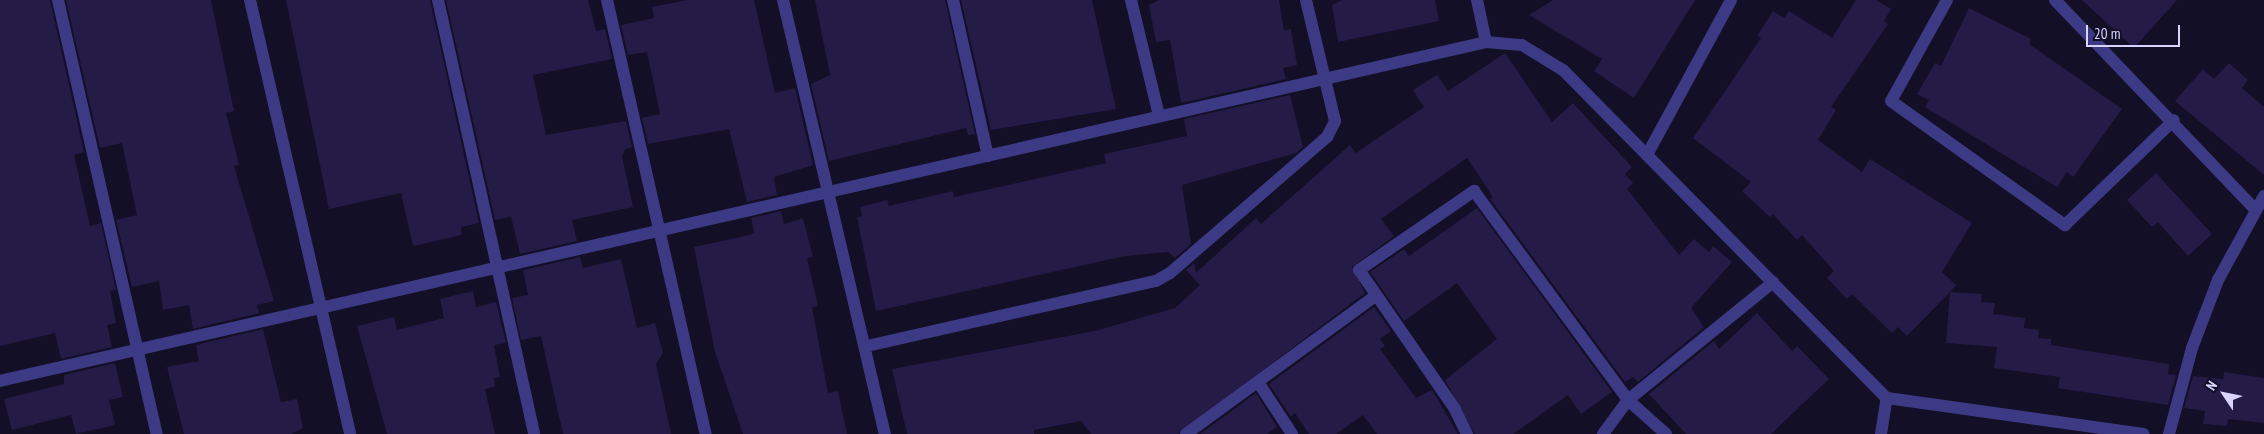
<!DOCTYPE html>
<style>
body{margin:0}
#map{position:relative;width:2264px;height:434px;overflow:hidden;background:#130f26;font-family:"PT Sans Narrow",sans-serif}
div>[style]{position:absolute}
.building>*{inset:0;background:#241b47}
.minor>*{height:12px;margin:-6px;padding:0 6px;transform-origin:6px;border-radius:6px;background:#3d3a85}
.tertiary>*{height:12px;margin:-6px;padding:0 6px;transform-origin:6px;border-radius:6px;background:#3d3a85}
span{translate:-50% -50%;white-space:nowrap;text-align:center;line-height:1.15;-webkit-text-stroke:5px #130f26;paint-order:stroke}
.north{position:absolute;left:2199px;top:369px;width:50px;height:50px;-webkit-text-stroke:4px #130f26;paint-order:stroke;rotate:304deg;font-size:14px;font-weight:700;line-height:20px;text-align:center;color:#d9d4ff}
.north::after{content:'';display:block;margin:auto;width:18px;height:22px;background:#d9d4ff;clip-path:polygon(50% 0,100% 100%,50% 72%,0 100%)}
.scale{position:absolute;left:2086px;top:25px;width:94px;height:22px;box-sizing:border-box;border:2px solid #d9d4ff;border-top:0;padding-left:6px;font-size:15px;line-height:18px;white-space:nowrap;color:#d9d4ff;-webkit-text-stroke:4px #130f26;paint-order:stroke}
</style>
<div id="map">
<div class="building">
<i style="clip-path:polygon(0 0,50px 0,84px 152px,74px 155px,90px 226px,101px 223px,116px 290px,110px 291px,116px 323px,107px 325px,112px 347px,61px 359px,55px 333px,0 346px)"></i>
<i style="clip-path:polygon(66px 0,211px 0,234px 111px,226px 113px,239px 165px,234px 166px,274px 301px,257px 305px,259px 313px,193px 329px,189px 305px,163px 310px,159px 281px,132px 287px,116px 220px,137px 215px,122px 143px,100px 148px)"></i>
<i style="clip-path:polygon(286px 0,430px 0,479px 223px,461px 227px,462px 235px,413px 246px,401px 193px,329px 209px)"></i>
<i style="clip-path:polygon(446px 0,588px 0,596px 31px,605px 29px,612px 59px,533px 75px,546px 135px,626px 121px,632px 147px,625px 149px,622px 156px,633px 207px,572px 220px,577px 241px,520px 254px,511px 217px,495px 220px)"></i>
<i style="clip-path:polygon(687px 0,754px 0,775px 93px,795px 88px,813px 165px,774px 177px,777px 195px,747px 202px,729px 129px,648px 144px,642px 118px,660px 114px,647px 52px,628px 55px,621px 25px,654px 18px,652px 7px)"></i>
<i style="clip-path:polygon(815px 0,945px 0,975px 134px,968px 135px,966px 128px,829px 161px,811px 84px,830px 75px)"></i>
<i style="clip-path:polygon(961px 0,1092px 0,1116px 109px,991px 130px)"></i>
<i style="clip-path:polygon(1159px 0,1279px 0,1284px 30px,1291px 29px,1297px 65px,1283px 68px,1286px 79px,1181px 103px,1170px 40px,1156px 42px,1149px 5px)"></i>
<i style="clip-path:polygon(1342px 0,1435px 0,1439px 21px,1338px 42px,1332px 5px)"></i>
<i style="clip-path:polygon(1553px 0,1695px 0,1634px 98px,1594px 71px,1602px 59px,1529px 15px)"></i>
<i style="clip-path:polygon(1856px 0,1876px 0,1891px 9px,1884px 21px,1888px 24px,1831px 107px,1836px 110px,1818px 140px,1862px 172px,1870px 159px,1972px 223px,1942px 272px,1956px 285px,1950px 292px,1982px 294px,1981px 302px,1995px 303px,1993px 314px,2025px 318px,2024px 328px,2039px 330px,2038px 338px,2051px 339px,2051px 345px,2169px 364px,2168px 374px,2176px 375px,2168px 405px,2058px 388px,2060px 377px,1994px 368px,1997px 347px,1946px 343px,1950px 292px,1907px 336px,1898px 327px,1892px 333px,1852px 294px,1847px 299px,1827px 278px,1834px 271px,1802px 235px,1797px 240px,1773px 214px,1770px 217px,1742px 191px,1751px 182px,1693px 138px,1761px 38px,1757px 36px,1773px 11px,1784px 18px,1789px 11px,1832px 38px)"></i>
<i style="clip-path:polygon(2082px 0,2177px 0,2134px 48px)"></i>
<i style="clip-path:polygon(1969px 8px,2031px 39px,2029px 44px,2122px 109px,2073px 177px,2067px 172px,2057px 187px,1925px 107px,1929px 100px,1917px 94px,1935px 63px,1941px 66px)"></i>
<i style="clip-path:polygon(1505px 53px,1552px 122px,1573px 103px,1632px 167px,1625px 174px,1633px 183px,1627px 189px,1679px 255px,1694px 239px,1709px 252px,1713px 246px,1732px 262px,1691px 308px,1704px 327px,1638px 382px,1633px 377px,1625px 382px,1490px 199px,1493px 197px,1467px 158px,1381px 219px,1394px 236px,1352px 267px,1365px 293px,1178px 434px,1091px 434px,1081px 421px,1034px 430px,1034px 434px,907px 434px,892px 369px,1095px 331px,1175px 308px,1200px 285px,1186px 270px,1194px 263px,1196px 273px,1256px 218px,1261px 224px,1350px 145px,1356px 153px,1424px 107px,1413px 90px,1437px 75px,1448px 91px)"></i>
<i style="clip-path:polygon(2229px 63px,2248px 80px,2242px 88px,2264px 107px,2264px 175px,2175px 101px,2203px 69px,2214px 79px)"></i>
<i style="clip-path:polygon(1290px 95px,1303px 147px,1296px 153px,1182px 185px,1191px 244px,1175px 258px,1168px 252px,1125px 256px,876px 311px,857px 217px,862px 216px,860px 207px,887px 200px,889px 206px,953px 191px,954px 197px,1106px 163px,1104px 154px,1187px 136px,1184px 119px)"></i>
<i style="clip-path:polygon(2156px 173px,2212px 234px,2188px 256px,2158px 222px,2152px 227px,2127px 200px)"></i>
<i style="clip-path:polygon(1477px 208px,1612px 392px,1581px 414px,1568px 395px,1513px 434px,1475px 434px,1445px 380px,1497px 339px,1457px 283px,1404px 321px,1370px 272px,1404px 249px,1409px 256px)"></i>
<i style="clip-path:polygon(781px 211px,784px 224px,803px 218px,813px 257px,807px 258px,818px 306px,812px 307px,828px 393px,838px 391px,847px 434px,743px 434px,715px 352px,694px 247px,750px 235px,754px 232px,751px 218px)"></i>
<i style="clip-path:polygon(580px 257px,583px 268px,621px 259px,637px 328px,655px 323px,663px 353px,656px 364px,671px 434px,563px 434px,541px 336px,521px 340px,512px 298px,528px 295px,523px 270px)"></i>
<i style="clip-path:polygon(473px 291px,476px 307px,496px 302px,506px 343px,494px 345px,500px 377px,494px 378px,495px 387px,485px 389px,495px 434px,387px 434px,357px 326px,394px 317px,397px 330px,444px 318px,440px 299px)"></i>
<i style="clip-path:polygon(1374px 307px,1391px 331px,1380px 339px,1385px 346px,1380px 349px,1416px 398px,1432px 390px,1458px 434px,1377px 434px,1363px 415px,1336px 434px,1309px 434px,1295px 413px,1291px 417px,1269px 384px)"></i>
<i style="clip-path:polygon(1757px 313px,1792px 351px,1797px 346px,1829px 379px,1771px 434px,1686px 434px,1649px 394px,1714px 341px,1719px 349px)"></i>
<i style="clip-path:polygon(263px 329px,281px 402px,297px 399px,303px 428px,291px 434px,184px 434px,167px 367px,199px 361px,196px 345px)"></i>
<i style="clip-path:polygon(115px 363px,123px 397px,109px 400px,115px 425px,76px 434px,71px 415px,12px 430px,4px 399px,64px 384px,64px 375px)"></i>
<i style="clip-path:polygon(2224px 372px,2264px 378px,2264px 423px,2228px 419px,2227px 426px,2203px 424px,2205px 411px,2184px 408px,2193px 376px,2223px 379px)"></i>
<i style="clip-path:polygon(1256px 393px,1277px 427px,1267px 434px,1200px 434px)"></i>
</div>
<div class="minor">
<i style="left:58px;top:0;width:445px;rotate:77.2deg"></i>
<i style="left:438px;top:0;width:444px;rotate:77.5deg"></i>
<i style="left:607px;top:0;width:445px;rotate:77.2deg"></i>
<i style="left:783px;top:0;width:446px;rotate:76.8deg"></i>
<i style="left:953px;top:0;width:160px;rotate:77.4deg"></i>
<i style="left:1131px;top:0;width:119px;rotate:76.4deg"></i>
<i style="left:1477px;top:0;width:43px;rotate:77.9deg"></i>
<i style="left:1947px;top:0;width:115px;rotate:119deg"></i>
<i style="left:1891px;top:101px;width:214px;rotate:35.5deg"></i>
<i style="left:2065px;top:225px;width:151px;rotate:-43.9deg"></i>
<i style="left:2055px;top:0;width:288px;rotate:46.3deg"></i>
<i style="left:1647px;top:155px;width:176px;rotate:-61.5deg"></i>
<i style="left:867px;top:346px;width:296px;rotate:-12.7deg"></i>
<i style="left:1156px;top:281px;width:16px;rotate:-30deg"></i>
<i style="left:1170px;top:273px;width:208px;rotate:-40.9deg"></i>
<i style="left:1327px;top:137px;width:18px;rotate:-63deg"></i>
<i style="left:1335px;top:121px;width:124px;rotate:-103.5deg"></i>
<i style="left:0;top:381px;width:1524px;rotate:-12.85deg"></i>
<i style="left:1486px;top:42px;width:36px;rotate:5deg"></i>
<i style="left:1522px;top:45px;width:48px;rotate:31.4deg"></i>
<i style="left:1563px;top:70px;width:461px;rotate:45.4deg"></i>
<i style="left:1887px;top:398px;width:259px;rotate:8deg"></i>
<i style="left:1258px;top:382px;width:62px;rotate:56.8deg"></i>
<i style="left:1186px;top:434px;width:234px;rotate:-36.1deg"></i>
<i style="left:1467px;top:434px;width:28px;rotate:-116deg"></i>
<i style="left:1455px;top:409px;width:169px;rotate:-124.6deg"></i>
<i style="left:1359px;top:270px;width:140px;rotate:-34.5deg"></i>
<i style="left:1474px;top:191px;width:260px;rotate:53.6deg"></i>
<i style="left:1628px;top:400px;width:51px;rotate:41.8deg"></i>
<i style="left:1603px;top:434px;width:42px;rotate:-53.7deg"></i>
<i style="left:1628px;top:400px;width:187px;rotate:-39.1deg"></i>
<i style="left:1881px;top:434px;width:36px;rotate:-81deg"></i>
<i style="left:2169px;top:434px;width:89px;rotate:-75deg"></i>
<i style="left:2192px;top:348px;width:73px;rotate:-69.1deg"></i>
<i style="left:2218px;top:280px;width:96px;rotate:-61.3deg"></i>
</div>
<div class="tertiary">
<i style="left:250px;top:0;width:445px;rotate:77deg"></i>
</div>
<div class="north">N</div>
<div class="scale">20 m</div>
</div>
